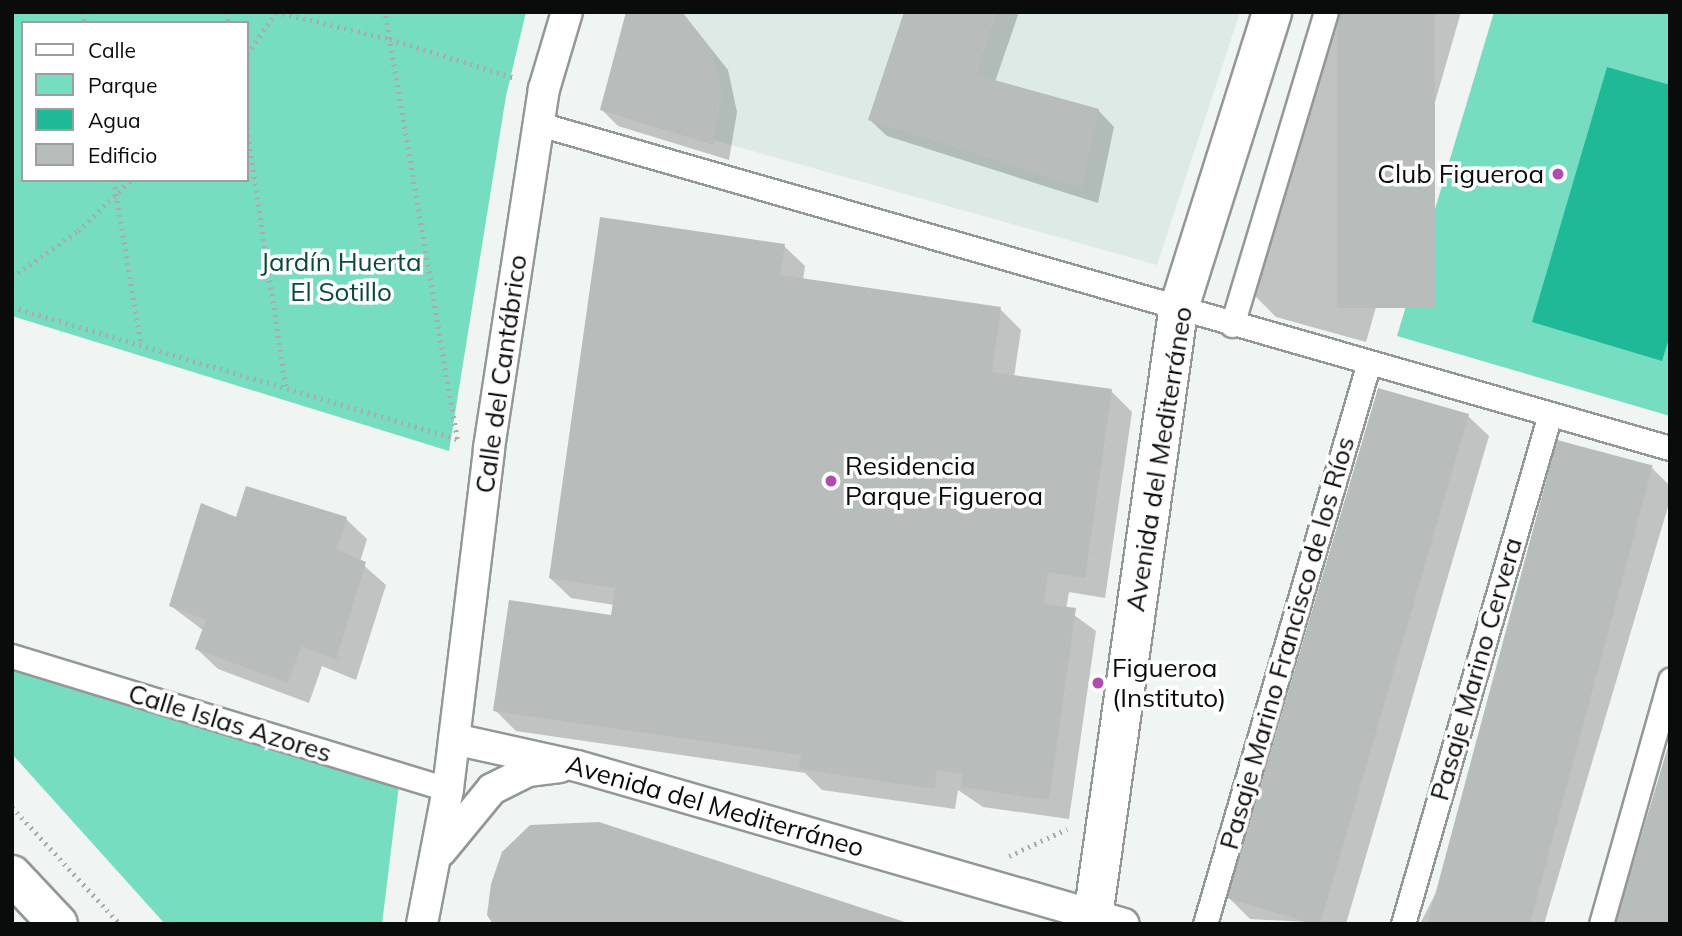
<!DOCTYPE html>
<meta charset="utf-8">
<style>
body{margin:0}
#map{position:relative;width:1682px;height:936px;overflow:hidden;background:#f0f4f2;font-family:Mulish,sans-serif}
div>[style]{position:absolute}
.built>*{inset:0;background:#deeae6}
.green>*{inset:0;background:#76ddc0}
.water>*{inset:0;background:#1fb998}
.shadow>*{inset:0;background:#0003}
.building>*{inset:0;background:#b8bcbb;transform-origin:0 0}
.path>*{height:4.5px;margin-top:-2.25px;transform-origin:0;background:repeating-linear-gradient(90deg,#a9acab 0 2px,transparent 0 7px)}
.roads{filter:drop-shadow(2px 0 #939795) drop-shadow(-2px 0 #939795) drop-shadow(0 2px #939795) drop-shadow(0 -2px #939795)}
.pedestrian>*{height:23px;margin:-11.5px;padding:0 11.5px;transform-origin:11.5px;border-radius:11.5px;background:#fff}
.minor>*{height:30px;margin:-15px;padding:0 15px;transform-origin:15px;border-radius:15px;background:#fff}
.secondary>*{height:38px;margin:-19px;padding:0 19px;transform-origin:19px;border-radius:19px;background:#fff}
.primary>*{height:38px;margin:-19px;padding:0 19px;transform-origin:19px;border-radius:19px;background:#fff}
.dots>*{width:19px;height:19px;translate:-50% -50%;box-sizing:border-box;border:4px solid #fff;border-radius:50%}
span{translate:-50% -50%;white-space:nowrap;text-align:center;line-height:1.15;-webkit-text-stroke:7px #fff;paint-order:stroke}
.poi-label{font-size:26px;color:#0a0c0b}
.right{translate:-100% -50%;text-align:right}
.left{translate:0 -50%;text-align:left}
.park-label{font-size:26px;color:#0d493b}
.street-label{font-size:26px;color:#0a0c0b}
.frame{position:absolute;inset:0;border:14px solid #0a0c0b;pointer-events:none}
.legend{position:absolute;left:21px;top:21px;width:228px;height:161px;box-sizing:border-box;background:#fff;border:2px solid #9d9e9d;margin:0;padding:9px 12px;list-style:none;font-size:21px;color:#0a0c0b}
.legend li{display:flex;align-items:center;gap:14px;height:35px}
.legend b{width:35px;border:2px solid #9d9e9d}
</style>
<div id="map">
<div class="built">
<i style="clip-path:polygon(629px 12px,1240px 12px,1157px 265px,600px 108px)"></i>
</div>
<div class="green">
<i style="clip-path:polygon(evenodd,12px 12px,526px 12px,506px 96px,449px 451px,12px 316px,12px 12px,23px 23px,247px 23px,247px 180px,23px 180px,23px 23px)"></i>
<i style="clip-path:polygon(1494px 12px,1670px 12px,1670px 416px,1397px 336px)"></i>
<i style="clip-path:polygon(12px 666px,399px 785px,382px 924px,165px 924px,12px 754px)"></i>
</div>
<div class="water">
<i style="clip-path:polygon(1607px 67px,1670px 85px,1670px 335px,1662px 361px,1532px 322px)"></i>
</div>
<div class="shadow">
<i style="clip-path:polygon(682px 12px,728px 70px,737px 112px,729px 160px,618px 126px,602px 110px)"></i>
<i style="clip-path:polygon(906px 12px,1019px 12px,995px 82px,1098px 110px,1114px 127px,1098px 203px,887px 136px,870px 120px)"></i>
<i style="clip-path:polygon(1339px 12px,1461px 12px,1366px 342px,1276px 317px,1255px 296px)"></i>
<i style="clip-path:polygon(784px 246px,805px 266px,803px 280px,1000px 309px,1021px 330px,1014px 377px,1111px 391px,1132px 412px,1105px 598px,1069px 592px,1066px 609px,1096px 631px,1069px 819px,983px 807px,958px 790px,955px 809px,822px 790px,805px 773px,516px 731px,495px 710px,613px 617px,614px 605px,571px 598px,550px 578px)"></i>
<i style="clip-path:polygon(1468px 416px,1489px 436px,1346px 924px,1250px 919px,1229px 898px)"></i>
<i style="clip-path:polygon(1652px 468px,1670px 486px,1670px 500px,1544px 924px,1420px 924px)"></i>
<i style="clip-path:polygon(346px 519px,367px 539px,360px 562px,386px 585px,356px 680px,322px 666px,309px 703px,218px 669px,197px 649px,204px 631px,171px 606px,237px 520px)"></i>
<i style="clip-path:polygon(1670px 747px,1670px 924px,1617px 924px)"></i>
</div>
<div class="building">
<i style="clip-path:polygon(626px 12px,682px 12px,712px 51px,722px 95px,713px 145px,600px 110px)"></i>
<i style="clip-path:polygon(904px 12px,997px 12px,976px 75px,1099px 109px,1082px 188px,868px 120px)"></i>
<i style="left:1337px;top:12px;width:98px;height:296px"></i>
<i style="clip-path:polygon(600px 217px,785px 244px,780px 275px,1001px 307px,992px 372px,1112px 389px,1085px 578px,1048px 572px,1044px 604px,1076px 608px,1049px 800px,961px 787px,963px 774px,937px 770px,935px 789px,799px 769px,801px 755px,493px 711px,509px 600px,611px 615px,615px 588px,549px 578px)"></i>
<i style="clip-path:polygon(1378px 388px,1469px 414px,1320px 924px,1313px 924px,1227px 898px)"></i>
<i style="left:1557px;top:440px;width:99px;height:504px;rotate:15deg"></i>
<i style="clip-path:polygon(246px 486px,347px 517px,337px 550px,366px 562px,336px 660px,301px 646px,288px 683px,195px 649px,206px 620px,169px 606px,201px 503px,236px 517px)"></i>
<i style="clip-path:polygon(1669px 743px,1670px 924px,1615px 924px)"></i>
<i style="clip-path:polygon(599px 822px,908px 923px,908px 924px,493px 924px,487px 915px,491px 884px,502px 852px,530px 825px)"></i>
</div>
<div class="path">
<i style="left:83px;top:12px;width:11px;rotate:80deg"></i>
<i style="left:227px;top:12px;width:11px;rotate:80deg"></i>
<i style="left:276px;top:12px;width:117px;rotate:13.3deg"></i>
<i style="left:390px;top:39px;width:131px;rotate:17.3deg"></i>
<i style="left:247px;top:54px;width:51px;rotate:-55.4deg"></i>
<i style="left:247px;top:128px;width:261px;rotate:81.4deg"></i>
<i style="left:114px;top:180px;width:165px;rotate:80.6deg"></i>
<i style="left:12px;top:277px;width:80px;rotate:-34.9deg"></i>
<i style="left:78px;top:231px;width:74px;rotate:-43.9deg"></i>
<i style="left:12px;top:307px;width:464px;rotate:16.5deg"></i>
<i style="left:457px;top:439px;width:433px;rotate:-99.6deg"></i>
<i style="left:12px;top:807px;width:159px;rotate:47.3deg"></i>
<i style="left:1009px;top:856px;width:64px;rotate:-25deg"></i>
</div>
<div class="roads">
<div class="pedestrian">
<i style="left:539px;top:124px;width:1176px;rotate:15.99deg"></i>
<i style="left:1232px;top:325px;width:327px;rotate:-73.3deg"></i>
<i style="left:12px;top:656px;width:456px;rotate:17deg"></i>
<i style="left:1205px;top:924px;width:585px;rotate:-73.73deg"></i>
<i style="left:1403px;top:924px;width:531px;rotate:-73.92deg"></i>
<i style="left:1601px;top:924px;width:254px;rotate:-74.2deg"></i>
</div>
<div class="minor">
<i style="left:454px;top:739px;width:126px;rotate:12.4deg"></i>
<i style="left:577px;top:766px;width:569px;rotate:16.11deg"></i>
<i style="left:441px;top:851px;width:80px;rotate:-50.6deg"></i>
<i style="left:492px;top:789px;width:40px;rotate:-26.6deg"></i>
<i style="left:528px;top:771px;width:32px;rotate:-7deg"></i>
<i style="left:422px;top:924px;width:137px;rotate:-79.1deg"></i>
<i style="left:448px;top:789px;width:343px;rotate:-83.1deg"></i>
<i style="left:489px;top:448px;width:363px;rotate:-81.3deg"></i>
<i style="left:544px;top:89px;width:80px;rotate:-73.4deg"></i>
</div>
<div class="secondary">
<i style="left:1092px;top:924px;width:619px;rotate:-82.01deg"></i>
<i style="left:1178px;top:311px;width:313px;rotate:-72.5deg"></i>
</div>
<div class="primary">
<i style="left:12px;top:875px;width:67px;rotate:46.8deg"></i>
</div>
</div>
<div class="dots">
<i style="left:1558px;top:174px;background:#b14bb0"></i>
<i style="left:831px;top:481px;background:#b14bb0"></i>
<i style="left:1098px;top:683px;background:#b14bb0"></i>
</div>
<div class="poi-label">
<span class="right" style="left:1544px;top:174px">Club Figueroa</span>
<span class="left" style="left:845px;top:481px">Residencia<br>Parque Figueroa</span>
<span class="left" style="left:1112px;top:683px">Figueroa<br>(Instituto)</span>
</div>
<div class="park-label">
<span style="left:341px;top:277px">Jardín Huerta<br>El Sotillo</span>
</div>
<div class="street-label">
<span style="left:501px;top:374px;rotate:-82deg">Calle del Cantábrico</span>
<span style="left:1159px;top:459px;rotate:-81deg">Avenida del Mediterráneo</span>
<span style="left:1287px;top:643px;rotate:-74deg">Pasaje Marino Francisco de los Ríos</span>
<span style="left:1476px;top:669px;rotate:-74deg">Pasaje Marino Cervera</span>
<span style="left:230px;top:723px;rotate:17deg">Calle Islas Azores</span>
<span style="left:715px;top:806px;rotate:16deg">Avenida del Mediterráneo</span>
</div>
<div class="frame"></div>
<ul class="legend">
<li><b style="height:9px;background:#fff"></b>Calle</li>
<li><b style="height:19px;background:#76ddc0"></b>Parque</li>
<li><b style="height:19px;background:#1fb998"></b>Agua</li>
<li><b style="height:19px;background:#b8bcbb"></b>Edificio</li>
</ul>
</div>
